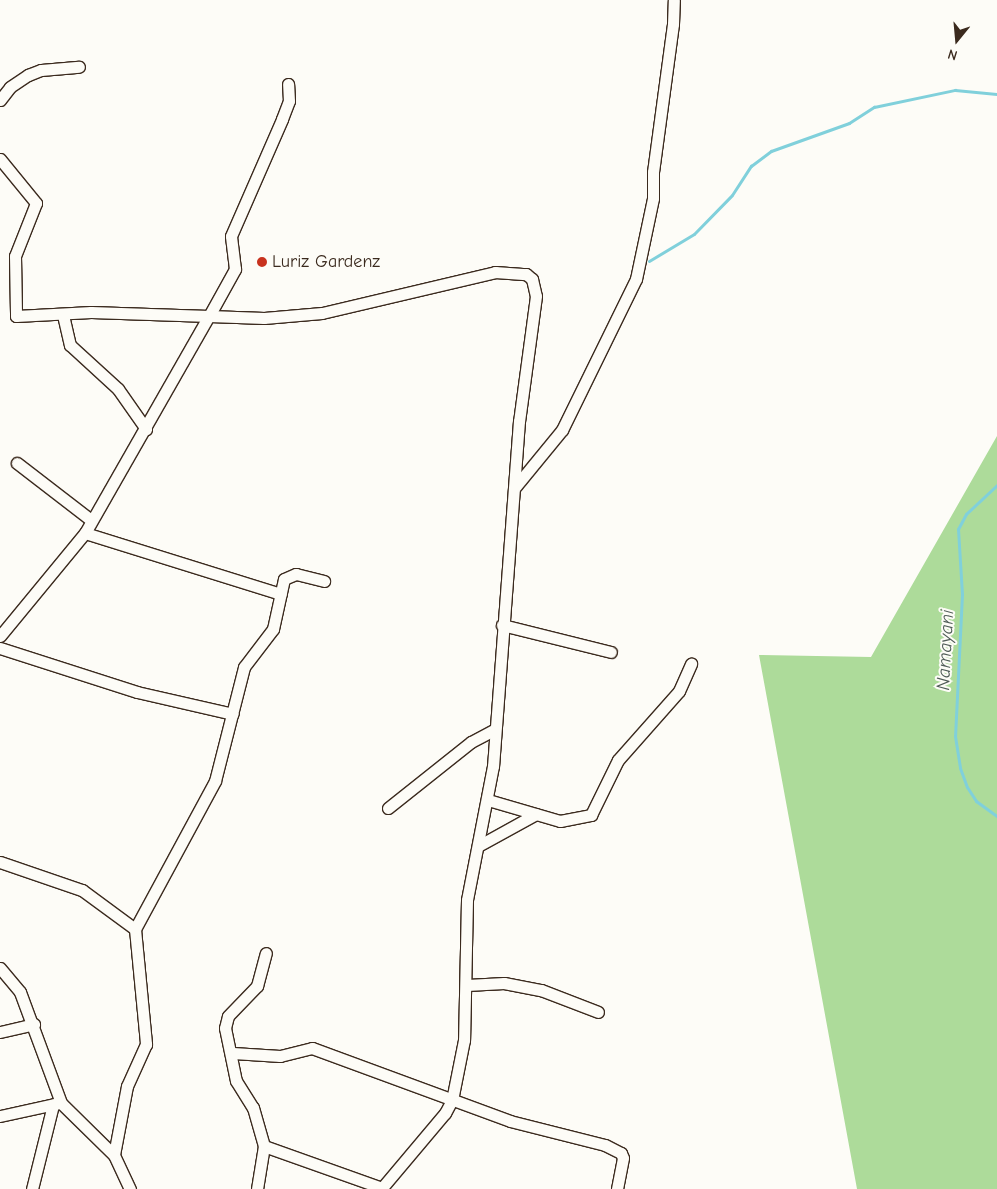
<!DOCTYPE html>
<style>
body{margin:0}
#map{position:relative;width:997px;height:1189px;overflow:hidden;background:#fdfcf7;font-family:"Comic Neue",sans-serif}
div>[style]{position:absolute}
.green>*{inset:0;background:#addb9a}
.stream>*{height:3px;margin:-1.5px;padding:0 1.5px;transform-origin:1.5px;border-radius:1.5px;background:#80d0db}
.roads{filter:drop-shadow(1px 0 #3b2a1e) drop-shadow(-1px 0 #3b2a1e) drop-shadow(0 1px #3b2a1e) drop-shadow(0 -1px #3b2a1e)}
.minor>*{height:11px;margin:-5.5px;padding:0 5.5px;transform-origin:5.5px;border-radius:5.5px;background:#fdfcf7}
.dots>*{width:14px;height:14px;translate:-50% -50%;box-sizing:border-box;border:2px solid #fdfcf7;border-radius:50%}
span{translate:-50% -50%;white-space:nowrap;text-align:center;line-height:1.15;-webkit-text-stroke:4px #fdfcf7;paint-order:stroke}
.poi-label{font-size:18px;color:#3b2a1e}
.left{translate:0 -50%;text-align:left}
.water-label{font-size:19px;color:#505c57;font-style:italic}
.north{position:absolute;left:932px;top:15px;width:50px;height:50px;-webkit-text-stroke:4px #fdfcf7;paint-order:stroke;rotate:197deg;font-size:14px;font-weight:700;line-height:20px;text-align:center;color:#3b2a1e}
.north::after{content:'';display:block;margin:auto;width:18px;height:22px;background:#3b2a1e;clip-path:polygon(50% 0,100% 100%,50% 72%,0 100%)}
</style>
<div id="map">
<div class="green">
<i style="clip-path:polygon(997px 436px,997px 1189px,857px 1189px,759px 655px,871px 657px)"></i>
</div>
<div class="stream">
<i style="left:649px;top:261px;width:52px;rotate:-31deg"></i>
<i style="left:694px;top:234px;width:54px;rotate:-45.7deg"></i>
<i style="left:732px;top:195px;width:35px;rotate:-57deg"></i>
<i style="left:751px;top:166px;width:25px;rotate:-37deg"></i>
<i style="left:771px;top:151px;width:83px;rotate:-19.7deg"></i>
<i style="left:849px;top:123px;width:30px;rotate:-33deg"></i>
<i style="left:874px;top:107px;width:83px;rotate:-11.9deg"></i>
<i style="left:955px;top:90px;width:42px;rotate:5.4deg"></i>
<i style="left:997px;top:485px;width:42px;rotate:136.9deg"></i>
<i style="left:966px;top:514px;width:17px;rotate:118deg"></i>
<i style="left:958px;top:529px;width:65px;rotate:86.5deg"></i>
<i style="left:962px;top:594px;width:142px;rotate:92.8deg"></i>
<i style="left:955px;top:736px;width:32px;rotate:81deg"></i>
<i style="left:960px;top:768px;width:20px;rotate:70deg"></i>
<i style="left:967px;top:787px;width:17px;rotate:57deg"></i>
<i style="left:976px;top:801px;width:26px;rotate:36deg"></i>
</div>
<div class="roads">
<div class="minor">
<i style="left:0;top:100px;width:16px;rotate:-52deg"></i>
<i style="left:10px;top:87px;width:22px;rotate:-34deg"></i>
<i style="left:28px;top:75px;width:14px;rotate:-21deg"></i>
<i style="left:41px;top:70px;width:38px;rotate:-5deg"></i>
<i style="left:0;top:159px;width:57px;rotate:50.7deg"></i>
<i style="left:36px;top:203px;width:57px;rotate:111.6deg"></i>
<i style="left:15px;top:256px;width:60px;rotate:89deg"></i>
<i style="left:16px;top:316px;width:75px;rotate:-3.1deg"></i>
<i style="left:91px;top:312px;width:118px;rotate:1.9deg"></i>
<i style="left:209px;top:316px;width:54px;rotate:-61deg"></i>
<i style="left:235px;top:269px;width:33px;rotate:-97deg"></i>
<i style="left:231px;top:236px;width:128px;rotate:-66.4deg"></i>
<i style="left:282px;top:119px;width:19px;rotate:-69deg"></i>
<i style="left:289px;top:101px;width:17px;rotate:-93deg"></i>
<i style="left:63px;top:315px;width:31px;rotate:77deg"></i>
<i style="left:70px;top:345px;width:65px;rotate:42.5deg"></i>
<i style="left:118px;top:389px;width:49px;rotate:55deg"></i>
<i style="left:17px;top:463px;width:93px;rotate:37.6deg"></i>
<i style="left:516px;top:486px;width:72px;rotate:-50.6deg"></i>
<i style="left:562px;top:430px;width:168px;rotate:-63.9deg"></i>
<i style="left:636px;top:279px;width:83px;rotate:-78.1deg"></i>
<i style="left:653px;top:198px;width:26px;rotate:-90deg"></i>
<i style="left:653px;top:172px;width:149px;rotate:-82.3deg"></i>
<i style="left:673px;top:24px;width:24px;rotate:-88deg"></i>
<i style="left:85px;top:533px;width:205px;rotate:17.3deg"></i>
<i style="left:502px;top:625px;width:112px;rotate:13.9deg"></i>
<i style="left:0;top:636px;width:134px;rotate:-50.5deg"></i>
<i style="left:85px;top:533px;width:250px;rotate:-60.3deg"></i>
<i style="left:209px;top:316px;width:55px;rotate:2.1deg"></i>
<i style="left:264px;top:318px;width:58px;rotate:-4.9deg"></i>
<i style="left:322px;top:313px;width:178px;rotate:-13.3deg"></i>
<i style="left:495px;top:272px;width:31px;rotate:4deg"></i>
<i style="left:526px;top:274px;width:8px;rotate:40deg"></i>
<i style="left:532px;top:279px;width:17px;rotate:77deg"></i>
<i style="left:536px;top:296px;width:126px;rotate:97.7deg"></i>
<i style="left:519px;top:421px;width:346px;rotate:94.3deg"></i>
<i style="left:493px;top:766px;width:136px;rotate:101deg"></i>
<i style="left:467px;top:900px;width:140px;rotate:91.2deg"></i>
<i style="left:464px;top:1040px;width:61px;rotate:101.3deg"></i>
<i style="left:452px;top:1100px;width:15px;rotate:118deg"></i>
<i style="left:445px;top:1113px;width:99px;rotate:130.1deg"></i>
<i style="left:0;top:648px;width:144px;rotate:17.8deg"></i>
<i style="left:137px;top:692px;width:98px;rotate:12.9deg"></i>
<i style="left:488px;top:800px;width:75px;rotate:16.3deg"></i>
<i style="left:560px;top:821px;width:32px;rotate:-11deg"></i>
<i style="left:591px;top:815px;width:61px;rotate:-63.9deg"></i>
<i style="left:618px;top:760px;width:92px;rotate:-48.5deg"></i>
<i style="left:679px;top:691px;width:30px;rotate:-66deg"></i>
<i style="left:388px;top:808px;width:106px;rotate:-38.5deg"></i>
<i style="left:471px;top:742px;width:26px;rotate:-28deg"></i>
<i style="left:478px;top:846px;width:66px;rotate:-28.9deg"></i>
<i style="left:0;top:862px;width:87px;rotate:18.9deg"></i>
<i style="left:82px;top:890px;width:66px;rotate:36.3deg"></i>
<i style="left:135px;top:929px;width:116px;rotate:84.5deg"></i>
<i style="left:146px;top:1044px;width:46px;rotate:114.3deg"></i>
<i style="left:127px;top:1086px;width:70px;rotate:100.7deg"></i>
<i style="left:135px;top:929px;width:168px;rotate:-61.6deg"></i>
<i style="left:215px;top:781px;width:118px;rotate:-75.7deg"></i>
<i style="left:244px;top:667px;width:48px;rotate:-52.7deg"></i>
<i style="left:273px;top:629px;width:51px;rotate:-77.6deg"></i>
<i style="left:284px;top:579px;width:13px;rotate:-23deg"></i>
<i style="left:296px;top:574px;width:29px;rotate:14deg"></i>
<i style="left:0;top:968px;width:31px;rotate:50deg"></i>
<i style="left:20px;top:992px;width:118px;rotate:69.7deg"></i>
<i style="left:61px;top:1103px;width:74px;rotate:44.5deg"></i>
<i style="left:114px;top:1155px;width:38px;rotate:65deg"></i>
<i style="left:467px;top:985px;width:37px;rotate:-3deg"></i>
<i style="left:504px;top:983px;width:38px;rotate:11deg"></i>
<i style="left:541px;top:990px;width:61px;rotate:21.1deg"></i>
<i style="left:0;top:1032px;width:35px;rotate:-13deg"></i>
<i style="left:233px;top:1053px;width:47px;rotate:3.7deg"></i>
<i style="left:280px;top:1056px;width:33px;rotate:-14deg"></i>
<i style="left:312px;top:1048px;width:211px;rotate:20.2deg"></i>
<i style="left:510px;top:1121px;width:98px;rotate:14.2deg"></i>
<i style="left:605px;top:1145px;width:18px;rotate:27deg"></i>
<i style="left:621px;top:1153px;width:5px;rotate:68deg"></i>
<i style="left:623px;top:1158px;width:32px;rotate:101deg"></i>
<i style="left:0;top:1116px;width:60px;rotate:-12.4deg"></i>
<i style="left:264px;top:1146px;width:125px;rotate:19.6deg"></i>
<i style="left:32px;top:1189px;width:87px;rotate:-76deg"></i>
<i style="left:257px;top:1189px;width:44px;rotate:-80.8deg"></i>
<i style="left:264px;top:1146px;width:40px;rotate:-106deg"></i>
<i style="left:253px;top:1108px;width:32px;rotate:-122deg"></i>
<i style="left:236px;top:1081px;width:54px;rotate:-101.7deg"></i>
<i style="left:225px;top:1028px;width:12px;rotate:-76deg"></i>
<i style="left:228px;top:1016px;width:42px;rotate:-46deg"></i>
<i style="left:257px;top:986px;width:34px;rotate:-75deg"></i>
</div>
</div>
<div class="dots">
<i style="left:262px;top:262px;background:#c8321e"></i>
</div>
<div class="poi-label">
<span class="left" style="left:272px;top:262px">Luriz Gardenz</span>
</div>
<div class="water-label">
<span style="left:946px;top:650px;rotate:-87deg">Namayani</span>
</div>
<div class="north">N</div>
</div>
